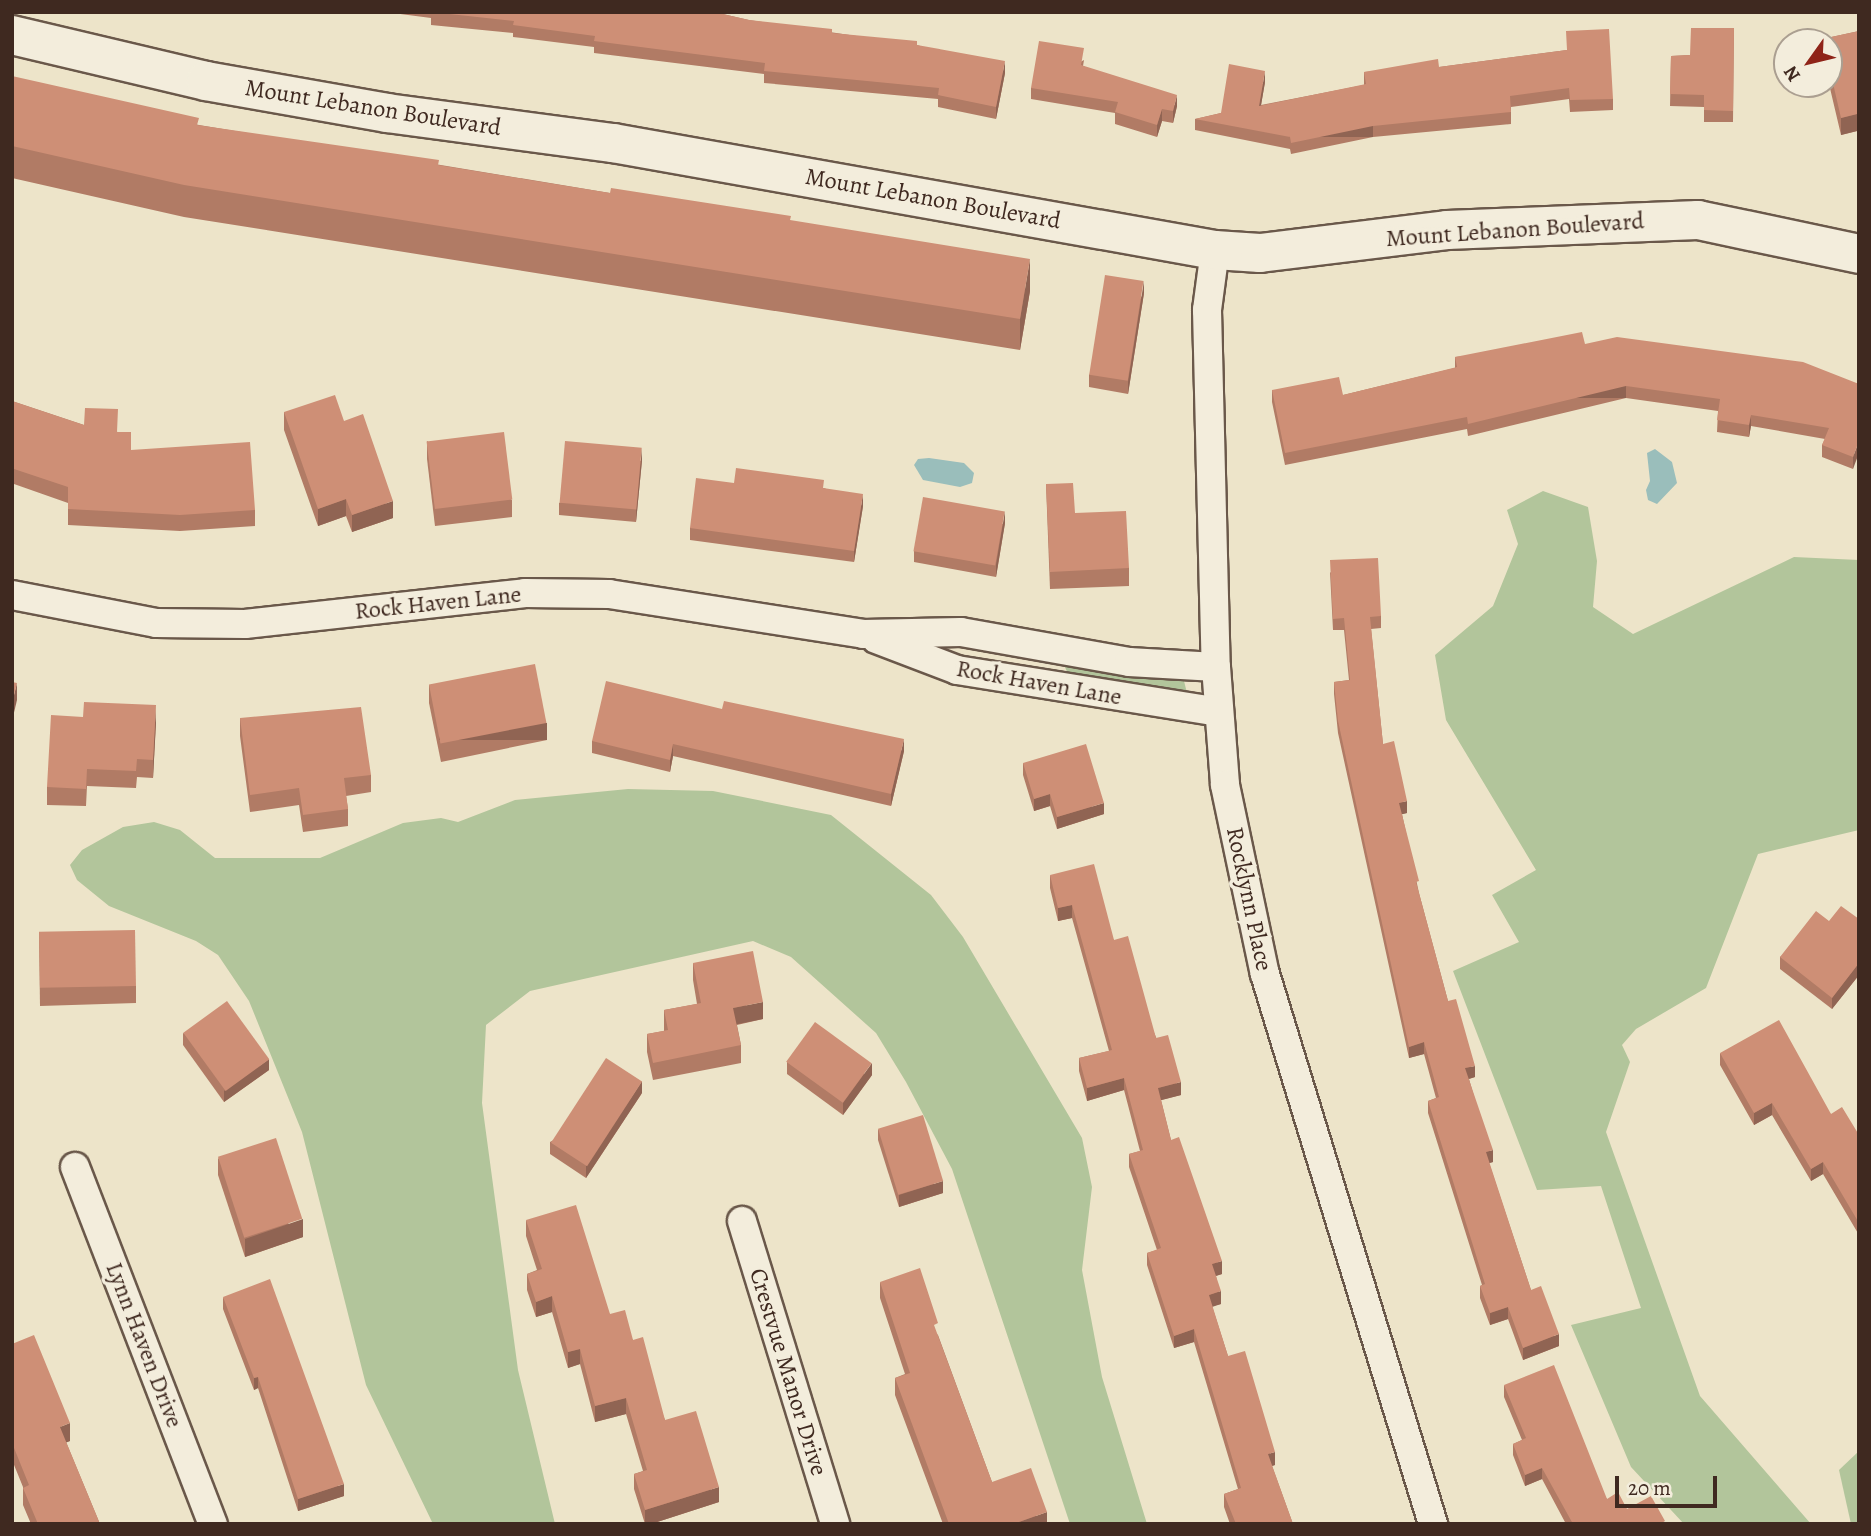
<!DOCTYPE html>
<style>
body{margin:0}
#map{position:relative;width:1871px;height:1536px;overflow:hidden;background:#ede4c9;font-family:Alegreya,serif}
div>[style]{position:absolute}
.green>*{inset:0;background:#b2c59b}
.water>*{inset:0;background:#9abebb}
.roads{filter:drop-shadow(2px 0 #6a584a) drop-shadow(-2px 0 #6a584a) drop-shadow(0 2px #6a584a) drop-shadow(0 -2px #6a584a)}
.street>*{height:28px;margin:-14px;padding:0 14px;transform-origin:14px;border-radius:14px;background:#f3eddc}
.secondary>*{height:38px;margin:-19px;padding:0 19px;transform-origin:19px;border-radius:19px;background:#f3eddc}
.wall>*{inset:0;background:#b17b65}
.shaded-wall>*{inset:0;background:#906453;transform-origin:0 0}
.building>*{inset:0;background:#ce8f76;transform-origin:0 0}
span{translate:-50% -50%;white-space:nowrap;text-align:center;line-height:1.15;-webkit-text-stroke:7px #f3eddc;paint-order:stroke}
.street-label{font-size:24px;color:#3f2920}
.frame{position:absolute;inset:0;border:14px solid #3f2920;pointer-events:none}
.north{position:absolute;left:1773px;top:28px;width:70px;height:70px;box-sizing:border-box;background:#f3eddc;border:2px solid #ab9f91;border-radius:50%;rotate:236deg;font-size:19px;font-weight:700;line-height:28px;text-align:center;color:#3f2920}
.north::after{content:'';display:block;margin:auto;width:24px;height:32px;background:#8f2418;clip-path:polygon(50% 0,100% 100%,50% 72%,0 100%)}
.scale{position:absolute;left:1615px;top:1476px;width:102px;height:32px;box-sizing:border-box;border:4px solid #3f2920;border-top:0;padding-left:9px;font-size:21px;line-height:24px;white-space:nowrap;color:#3f2920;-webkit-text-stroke:5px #f3eddc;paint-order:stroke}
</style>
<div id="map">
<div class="green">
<i style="clip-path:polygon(1543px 491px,1588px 507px,1597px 561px,1593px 607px,1633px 634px,1794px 557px,1859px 560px,1859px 830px,1758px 854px,1706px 988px,1636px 1029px,1622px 1045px,1630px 1062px,1606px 1132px,1700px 1396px,1811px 1524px,1684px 1524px,1631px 1467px,1571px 1325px,1641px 1308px,1601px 1186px,1537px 1190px,1453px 971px,1519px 942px,1492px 895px,1536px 870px,1446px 720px,1435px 655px,1493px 606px,1518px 544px,1507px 510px)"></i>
<i style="clip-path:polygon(1072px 662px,1184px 681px,1187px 693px,1182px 696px,1070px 679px,1065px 667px)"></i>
<i style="clip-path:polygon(628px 789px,713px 791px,831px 815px,931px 895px,963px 937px,1082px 1138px,1092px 1187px,1082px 1270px,1102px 1377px,1147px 1524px,1070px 1524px,952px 1169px,906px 1082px,876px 1033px,791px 957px,753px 941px,530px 991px,486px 1025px,482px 1103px,518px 1370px,555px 1524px,433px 1524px,366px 1385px,302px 1132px,249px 1001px,218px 955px,196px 941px,109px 906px,77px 880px,70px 865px,82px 850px,123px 827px,154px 822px,180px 830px,215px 858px,320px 858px,403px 823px,441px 818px,458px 822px,515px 800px)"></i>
<i style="clip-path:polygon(1859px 1451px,1859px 1524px,1851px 1524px,1839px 1470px)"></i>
</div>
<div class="water">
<i style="clip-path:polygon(1655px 449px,1672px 462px,1677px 483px,1657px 504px,1648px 500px,1646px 490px,1650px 481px,1647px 453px)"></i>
<i style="clip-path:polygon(929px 458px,964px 463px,974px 473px,972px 483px,960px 487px,923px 480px,914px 465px,918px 459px)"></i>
</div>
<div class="roads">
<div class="street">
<i style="left:1215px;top:250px;width:61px;rotate:97.6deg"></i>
<i style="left:1207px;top:310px;width:357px;rotate:88.6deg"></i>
<i style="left:1216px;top:667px;width:118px;rotate:85.6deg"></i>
<i style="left:1225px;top:785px;width:193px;rotate:78.1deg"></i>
<i style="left:1265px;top:974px;width:575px;rotate:73.01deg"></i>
<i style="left:12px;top:595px;width:147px;rotate:11deg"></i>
<i style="left:156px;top:623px;width:89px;rotate:0.6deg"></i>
<i style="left:245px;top:624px;width:282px;rotate:-6.3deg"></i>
<i style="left:525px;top:593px;width:84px;rotate:0.7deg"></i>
<i style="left:609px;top:594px;width:257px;rotate:8.9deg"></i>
<i style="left:863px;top:634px;width:98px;rotate:-1.2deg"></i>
<i style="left:961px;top:632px;width:171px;rotate:10.1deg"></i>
<i style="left:1129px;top:662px;width:87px;rotate:3.3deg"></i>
<i style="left:876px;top:639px;width:87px;rotate:20.9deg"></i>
<i style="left:957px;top:670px;width:265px;rotate:9.1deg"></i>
<i style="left:75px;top:1167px;width:383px;rotate:68.9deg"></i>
<i style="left:742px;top:1221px;width:317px;rotate:72.9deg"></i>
</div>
<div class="secondary">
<i style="left:12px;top:35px;width:199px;rotate:13.3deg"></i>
<i style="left:206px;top:81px;width:184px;rotate:10deg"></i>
<i style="left:387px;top:113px;width:228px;rotate:7.6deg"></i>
<i style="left:613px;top:143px;width:611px;rotate:10.08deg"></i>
<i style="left:1215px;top:250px;width:45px;rotate:3.8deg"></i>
<i style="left:1260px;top:253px;width:188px;rotate:-7deg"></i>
<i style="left:1447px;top:230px;width:251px;rotate:-2.3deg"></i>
<i style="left:1698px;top:220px;width:165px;rotate:11.9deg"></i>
</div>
</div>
<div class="wall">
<i style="clip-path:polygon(385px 12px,714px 12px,749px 20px,917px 45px,1005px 73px,996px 119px,938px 107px,938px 99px,764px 83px,764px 74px,594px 53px,594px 47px,513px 37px,513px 33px,431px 25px,431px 18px)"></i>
<i style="clip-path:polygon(1734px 28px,1733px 122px,1704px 122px,1704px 107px,1670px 106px,1671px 56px,1690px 55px)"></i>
<i style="clip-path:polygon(1859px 31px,1859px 138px,1857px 131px,1841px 135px,1829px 84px,1829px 42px,1822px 42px,1822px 39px)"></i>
<i style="clip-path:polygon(1567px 50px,1613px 99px,1613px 110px,1570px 112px,1569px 99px,1511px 107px,1511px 124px,1373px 137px,1291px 154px,1290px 149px,1195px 130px,1195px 119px,1221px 113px,1265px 82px,1261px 105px,1364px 85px,1364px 72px,1439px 67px)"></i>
<i style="clip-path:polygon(1084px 60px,1083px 66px,1177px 106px,1173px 123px,1162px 121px,1157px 137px,1115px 124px,1115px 113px,1031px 99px,1031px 88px)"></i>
<i style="clip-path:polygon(12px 77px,199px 125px,610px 193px,791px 221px,1030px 291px,1020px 350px,184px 217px,12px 178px)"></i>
<i style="clip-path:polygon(1144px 293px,1128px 394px,1089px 387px,1089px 375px)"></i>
<i style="clip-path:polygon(1585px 344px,1859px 384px,1853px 469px,1822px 457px,1822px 445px,1825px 439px,1751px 426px,1749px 437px,1717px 432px,1718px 411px,1626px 398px,1468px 436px,1467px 429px,1285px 465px,1272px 402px,1272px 390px,1343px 395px,1455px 368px,1455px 357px)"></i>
<i style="clip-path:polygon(12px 401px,84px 425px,118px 432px,131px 450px,255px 510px,255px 526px,180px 531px,68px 525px,68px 503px,14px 484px)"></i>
<i style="clip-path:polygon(284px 412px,344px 421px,393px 518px,352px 532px,346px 516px,318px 526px,284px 430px)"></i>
<i style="clip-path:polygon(427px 441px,512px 500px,512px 517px,435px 526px,427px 459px)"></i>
<i style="clip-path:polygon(642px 460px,636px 522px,559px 515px,559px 503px)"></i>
<i style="clip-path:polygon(734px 483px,824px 488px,863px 506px,854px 562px,690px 540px,690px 528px)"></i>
<i style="clip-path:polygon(1046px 484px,1129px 568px,1129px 586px,1050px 589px)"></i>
<i style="clip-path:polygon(1005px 523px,996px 577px,914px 562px,914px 551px)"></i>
<i style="clip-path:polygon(1330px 572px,1381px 616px,1381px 628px,1371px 629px,1383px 744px,1407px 813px,1402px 814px,1419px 893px,1448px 1001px,1475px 1077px,1469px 1079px,1493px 1162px,1489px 1163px,1531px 1290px,1559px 1346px,1523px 1360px,1508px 1319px,1490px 1325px,1480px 1298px,1480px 1286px,1482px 1285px,1428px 1113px,1428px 1101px,1436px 1098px,1424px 1054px,1409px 1058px,1338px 733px,1334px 694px,1334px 682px,1349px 680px,1344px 630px,1333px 630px)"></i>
<i style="clip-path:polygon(429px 685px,547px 740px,441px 762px,429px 703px)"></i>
<i style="clip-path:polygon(722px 709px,904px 751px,891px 806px,673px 756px,670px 772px,592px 753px,592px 741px)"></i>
<i style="clip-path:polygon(240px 718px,371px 775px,371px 792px,346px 796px,348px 809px,348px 826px,303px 832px,299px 805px,250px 812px,240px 736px)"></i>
<i style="clip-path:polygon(156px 722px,153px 778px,137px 777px,136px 788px,87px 786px,86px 806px,47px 805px,47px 787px)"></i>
<i style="clip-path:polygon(1023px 763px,1104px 814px,1057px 829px,1050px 806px,1034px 811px,1023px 775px)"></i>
<i style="clip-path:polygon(1050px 875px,1114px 940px,1181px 1095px,1161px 1100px,1171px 1140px,1222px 1274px,1216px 1276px,1221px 1304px,1212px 1306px,1228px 1356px,1275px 1465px,1272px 1466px,1293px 1524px,1230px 1524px,1224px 1507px,1224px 1494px,1238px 1489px,1194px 1342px,1174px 1348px,1147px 1265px,1147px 1253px,1157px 1250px,1129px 1167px,1129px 1154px,1140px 1151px,1124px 1090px,1087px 1101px,1079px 1071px,1079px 1058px,1109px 1051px,1072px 918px,1058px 921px,1050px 888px)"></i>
<i style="clip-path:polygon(1859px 919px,1859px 975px,1832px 1009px,1780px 969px,1780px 957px,1829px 921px)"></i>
<i style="clip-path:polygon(39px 932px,136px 986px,136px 1003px,40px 1006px)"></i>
<i style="clip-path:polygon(693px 963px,763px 1019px,737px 1025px,741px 1045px,741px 1063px,653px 1080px,647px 1052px,647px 1034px,664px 1031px,664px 1010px,697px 1004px,693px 980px)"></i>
<i style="clip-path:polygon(183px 1033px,269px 1070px,224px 1102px,183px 1045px)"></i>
<i style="clip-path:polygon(1720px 1053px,1831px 1114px,1859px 1135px,1859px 1235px,1823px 1174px,1811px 1181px,1772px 1115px,1754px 1125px,1720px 1065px)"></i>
<i style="clip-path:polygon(787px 1062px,872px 1075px,843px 1115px,787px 1074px)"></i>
<i style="clip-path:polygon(642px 1093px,586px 1178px,550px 1154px,550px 1142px)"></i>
<i style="clip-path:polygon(878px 1129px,943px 1193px,899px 1207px,878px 1140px)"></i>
<i style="clip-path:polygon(218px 1158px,303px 1237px,245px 1257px,218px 1175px)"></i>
<i style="clip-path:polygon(526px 1220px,633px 1340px,665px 1420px,719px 1502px,651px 1524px,645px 1524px,634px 1489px,634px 1474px,643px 1471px,626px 1414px,595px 1422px,580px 1364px,568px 1368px,552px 1312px,536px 1317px,527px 1290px,527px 1274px,537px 1270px,526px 1236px)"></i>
<i style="clip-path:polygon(880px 1282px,938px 1335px,992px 1482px,1047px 1524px,943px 1524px,895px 1395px,895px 1378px,905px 1374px,880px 1298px)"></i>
<i style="clip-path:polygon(223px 1297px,344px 1496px,298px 1511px,258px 1388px,254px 1390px,223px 1309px)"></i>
<i style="clip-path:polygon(12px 1344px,70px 1441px,66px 1442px,100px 1524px,31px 1524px,23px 1505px,23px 1487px,12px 1460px)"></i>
<i style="clip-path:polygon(1504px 1385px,1607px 1499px,1627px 1509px,1665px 1524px,1566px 1524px,1542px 1479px,1525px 1486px,1513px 1455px,1513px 1444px,1522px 1440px,1504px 1397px)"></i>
</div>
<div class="shaded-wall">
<i style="clip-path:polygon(1005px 61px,1005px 73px,996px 119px,996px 107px)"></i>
<i style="clip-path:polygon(1265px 71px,1265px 82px,1259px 117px,1259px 106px)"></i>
<i style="clip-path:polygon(1177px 95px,1177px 106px,1173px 123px,1173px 111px)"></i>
<i style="clip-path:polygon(1162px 109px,1162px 121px,1157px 137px,1157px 125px)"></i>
<i style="clip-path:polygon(1857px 114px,1857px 131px,1841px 135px,1841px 118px)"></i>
<i style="left:1373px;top:126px;width:11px;height:84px;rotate:90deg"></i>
<i style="clip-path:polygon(1030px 259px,1030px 291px,1020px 350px,1020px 319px)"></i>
<i style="clip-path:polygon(1144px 281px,1144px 293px,1128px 394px,1128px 382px)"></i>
<i style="left:1626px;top:386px;width:12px;height:163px;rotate:90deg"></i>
<i style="clip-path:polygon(1751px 415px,1751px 426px,1749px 437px,1749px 425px)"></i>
<i style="clip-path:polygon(1859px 441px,1859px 453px,1853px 469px,1853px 457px)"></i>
<i style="clip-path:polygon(642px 448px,642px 460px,636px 522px,636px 510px)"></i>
<i style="clip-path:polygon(14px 469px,14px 484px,12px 491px,12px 475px)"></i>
<i style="clip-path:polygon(863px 494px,863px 506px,854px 562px,854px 551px)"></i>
<i style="clip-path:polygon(346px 499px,346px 516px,318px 526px,318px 509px)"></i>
<i style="clip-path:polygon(393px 501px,393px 518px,352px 532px,352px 515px)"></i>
<i style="clip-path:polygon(1005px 511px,1005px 523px,996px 577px,996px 565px)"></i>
<i style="clip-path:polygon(17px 683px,17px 700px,12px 721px,12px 703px)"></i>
<i style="clip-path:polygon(156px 705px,156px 722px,153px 778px,153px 760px)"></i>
<i style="left:547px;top:723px;width:17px;height:108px;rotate:90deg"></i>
<i style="clip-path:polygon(904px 739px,904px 751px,891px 806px,891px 794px)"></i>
<i style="clip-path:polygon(673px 744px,673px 756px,670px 772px,670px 760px)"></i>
<i style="clip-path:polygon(1050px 794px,1050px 806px,1034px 811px,1034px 799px)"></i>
<i style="clip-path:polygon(1407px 801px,1407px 813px,1399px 815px,1399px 803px)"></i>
<i style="clip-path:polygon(1104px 803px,1104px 814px,1057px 829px,1057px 817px)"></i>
<i style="clip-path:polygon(1072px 905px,1072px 918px,1058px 921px,1058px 908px)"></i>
<i style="clip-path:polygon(1859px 963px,1859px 975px,1832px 1009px,1832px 998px)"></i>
<i style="clip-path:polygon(763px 1002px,763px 1019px,733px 1025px,733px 1008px)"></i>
<i style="clip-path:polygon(1424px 1042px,1424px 1054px,1409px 1058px,1409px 1047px)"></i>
<i style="clip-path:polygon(269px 1059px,269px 1070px,224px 1102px,224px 1091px)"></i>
<i style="clip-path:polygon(872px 1063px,872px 1075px,843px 1115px,843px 1103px)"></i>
<i style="clip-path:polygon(1475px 1066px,1475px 1077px,1465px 1080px,1465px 1068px)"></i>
<i style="clip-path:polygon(1124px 1078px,1124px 1090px,1087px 1101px,1087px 1088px)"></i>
<i style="clip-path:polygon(642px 1081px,642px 1093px,586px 1178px,586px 1166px)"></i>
<i style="clip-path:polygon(1181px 1082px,1181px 1095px,1158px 1101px,1158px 1088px)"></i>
<i style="clip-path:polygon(1772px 1103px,1772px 1115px,1754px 1125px,1754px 1113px)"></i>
<i style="clip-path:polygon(1493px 1150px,1493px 1162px,1486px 1164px,1486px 1152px)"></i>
<i style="clip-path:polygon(1823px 1162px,1823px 1174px,1811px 1181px,1811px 1169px)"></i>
<i style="clip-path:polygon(943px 1181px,943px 1193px,899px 1207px,899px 1195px)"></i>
<i style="clip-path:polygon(303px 1219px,303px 1237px,245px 1257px,245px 1239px)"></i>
<i style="clip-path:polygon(1222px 1261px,1222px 1274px,1212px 1277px,1212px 1264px)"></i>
<i style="clip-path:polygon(1221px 1291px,1221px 1304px,1209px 1308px,1209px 1295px)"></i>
<i style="clip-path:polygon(552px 1296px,552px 1312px,536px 1317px,536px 1302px)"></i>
<i style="clip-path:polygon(1508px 1307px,1508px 1319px,1490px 1325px,1490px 1313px)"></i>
<i style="clip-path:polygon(1194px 1329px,1194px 1342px,1174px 1348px,1174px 1336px)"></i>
<i style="clip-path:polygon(1559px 1334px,1559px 1346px,1523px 1360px,1523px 1348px)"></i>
<i style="clip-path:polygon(580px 1349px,580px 1364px,568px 1368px,568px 1352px)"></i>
<i style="clip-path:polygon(258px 1377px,258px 1388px,254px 1390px,254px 1378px)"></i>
<i style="clip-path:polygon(626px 1398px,626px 1414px,595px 1422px,595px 1406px)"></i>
<i style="clip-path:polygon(70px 1423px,70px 1441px,60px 1445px,60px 1427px)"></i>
<i style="clip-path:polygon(1275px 1452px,1275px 1465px,1268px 1467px,1268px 1454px)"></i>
<i style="clip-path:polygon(1542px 1468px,1542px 1479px,1525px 1486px,1525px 1475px)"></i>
<i style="clip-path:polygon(344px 1484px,344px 1496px,298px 1511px,298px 1499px)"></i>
<i style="clip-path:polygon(719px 1487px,719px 1502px,651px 1524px,645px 1524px,645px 1510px)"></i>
<i style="clip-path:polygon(1047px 1512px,1047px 1524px,1013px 1524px)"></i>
</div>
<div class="building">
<i style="clip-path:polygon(431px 12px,714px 12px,749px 20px,832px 29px,832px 33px,917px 41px,917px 45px,1005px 61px,996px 107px,938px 95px,939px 88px,764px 71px,765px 63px,594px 41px,595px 36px,513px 25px,514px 21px)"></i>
<i style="clip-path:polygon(1691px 28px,1734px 28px,1733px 111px,1704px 110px,1704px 95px,1670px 94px,1671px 56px,1690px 55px)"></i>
<i style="clip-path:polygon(1609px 29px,1613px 99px,1570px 100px,1569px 88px,1510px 96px,1511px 112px,1373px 126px,1291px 143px,1290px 137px,1195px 119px,1221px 113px,1229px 64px,1265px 71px,1259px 106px,1366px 84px,1364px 72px,1438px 59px,1439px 67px,1567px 50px,1566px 31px)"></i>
<i style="clip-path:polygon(1859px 31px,1859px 121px,1857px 114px,1841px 118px,1829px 66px,1829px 42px,1823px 42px,1822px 39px)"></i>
<i style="clip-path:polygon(1039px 41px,1084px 48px,1081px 65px,1177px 95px,1173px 111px,1162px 109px,1157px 125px,1115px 112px,1118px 102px,1031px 88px)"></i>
<i style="clip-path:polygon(12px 76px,199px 118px,197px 125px,439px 160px,438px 165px,610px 193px,611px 188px,791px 216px,790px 220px,1030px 259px,1020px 319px,184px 185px,12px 146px)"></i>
<i style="left:1105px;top:275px;width:39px;height:101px;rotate:9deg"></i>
<i style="clip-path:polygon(1582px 332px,1585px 344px,1617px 337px,1803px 362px,1859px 384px,1859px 441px,1853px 457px,1822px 445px,1829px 428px,1751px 415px,1749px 425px,1717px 420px,1720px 399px,1626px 386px,1468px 424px,1467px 417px,1285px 453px,1272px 390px,1339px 377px,1343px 395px,1457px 367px,1455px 357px)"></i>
<i style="clip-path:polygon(335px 395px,344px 421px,363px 414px,393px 501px,352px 515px,346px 499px,318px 509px,284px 412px)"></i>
<i style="clip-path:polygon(12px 401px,84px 425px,85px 408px,118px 409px,117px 432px,131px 432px,131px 450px,250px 442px,255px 510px,180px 515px,68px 509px,68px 487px,14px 469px,12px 475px)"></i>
<i style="left:504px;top:432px;width:68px;height:78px;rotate:83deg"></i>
<i style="left:565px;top:441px;width:77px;height:62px;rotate:5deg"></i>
<i style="clip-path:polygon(736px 468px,824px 480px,823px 488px,863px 494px,854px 551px,690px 528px,696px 478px,734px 483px)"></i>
<i style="clip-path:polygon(1073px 483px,1075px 513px,1126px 511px,1129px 568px,1050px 572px,1046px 484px)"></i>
<i style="left:923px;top:497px;width:83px;height:55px;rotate:10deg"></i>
<i style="clip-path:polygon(1378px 558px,1381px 616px,1370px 617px,1383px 744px,1394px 741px,1407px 801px,1399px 803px,1419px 881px,1416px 882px,1448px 1001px,1456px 999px,1475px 1066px,1465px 1068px,1493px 1150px,1486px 1152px,1531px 1290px,1541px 1286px,1559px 1334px,1523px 1348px,1508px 1307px,1490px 1313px,1480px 1286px,1485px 1284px,1428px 1101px,1439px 1097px,1424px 1042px,1409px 1047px,1338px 721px,1334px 682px,1350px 680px,1344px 618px,1333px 619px,1330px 560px)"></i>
<i style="left:535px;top:664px;width:60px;height:108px;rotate:79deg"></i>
<i style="clip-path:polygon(606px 681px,722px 709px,724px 701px,904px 739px,891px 794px,673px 744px,670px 760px,592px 741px)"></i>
<i style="clip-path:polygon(12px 682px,17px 683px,12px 703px)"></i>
<i style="clip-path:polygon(84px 702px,156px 705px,153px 760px,137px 759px,136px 771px,87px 769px,86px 789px,47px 787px,51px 715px,83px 717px)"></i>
<i style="clip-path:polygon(361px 707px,371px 775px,344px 778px,348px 809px,303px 815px,299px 788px,250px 795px,240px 718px)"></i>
<i style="clip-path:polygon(1086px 744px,1104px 803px,1057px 817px,1050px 794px,1034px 799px,1023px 763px)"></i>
<i style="clip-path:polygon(1094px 864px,1114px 940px,1128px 936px,1156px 1038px,1168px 1035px,1181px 1082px,1158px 1088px,1171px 1140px,1179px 1137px,1222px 1261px,1212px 1264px,1221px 1291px,1209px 1295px,1228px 1356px,1245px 1351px,1275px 1452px,1268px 1454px,1293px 1524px,1236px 1524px,1224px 1494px,1241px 1488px,1194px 1329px,1174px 1336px,1147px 1253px,1161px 1248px,1129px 1154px,1143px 1150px,1124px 1078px,1087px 1088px,1079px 1058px,1112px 1050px,1072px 905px,1058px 908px,1050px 875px)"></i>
<i style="clip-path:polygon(1841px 906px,1859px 919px,1859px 963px,1832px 998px,1780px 957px,1816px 911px,1829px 921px)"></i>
<i style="left:135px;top:930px;width:56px;height:96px;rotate:89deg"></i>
<i style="clip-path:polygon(753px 951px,763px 1002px,733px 1008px,741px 1045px,653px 1063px,647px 1034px,668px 1030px,664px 1010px,701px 1003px,693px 963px)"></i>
<i style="left:227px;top:1001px;width:72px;height:54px;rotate:54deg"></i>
<i style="clip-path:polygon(1779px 1020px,1831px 1114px,1842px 1107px,1859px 1135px,1859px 1223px,1823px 1162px,1811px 1169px,1772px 1103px,1754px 1113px,1720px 1053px)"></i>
<i style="left:815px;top:1022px;width:70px;height:49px;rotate:36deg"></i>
<i style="left:606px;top:1058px;width:43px;height:101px;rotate:33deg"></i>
<i style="left:923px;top:1115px;width:69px;height:47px;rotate:73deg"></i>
<i style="left:276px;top:1138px;width:85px;height:61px;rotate:72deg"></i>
<i style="clip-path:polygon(576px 1205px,610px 1314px,625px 1310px,633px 1340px,643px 1337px,665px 1420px,696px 1411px,719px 1487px,645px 1510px,634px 1474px,647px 1470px,626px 1398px,595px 1406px,580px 1349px,568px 1352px,552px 1296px,536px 1302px,527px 1274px,542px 1269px,526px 1220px)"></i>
<i style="clip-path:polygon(920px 1268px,938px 1323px,934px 1325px,992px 1482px,1031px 1468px,1047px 1512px,1013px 1524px,949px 1524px,895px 1378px,910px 1373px,880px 1282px)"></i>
<i style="clip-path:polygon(270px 1279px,344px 1484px,298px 1499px,258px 1377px,254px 1378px,223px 1297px)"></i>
<i style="clip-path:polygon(34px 1335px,70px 1423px,60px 1427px,100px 1524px,38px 1524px,23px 1488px,29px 1485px,12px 1443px,12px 1344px)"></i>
<i style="clip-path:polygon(1554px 1365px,1607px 1499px,1618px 1492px,1627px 1509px,1651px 1496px,1665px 1521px,1660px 1524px,1573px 1524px,1542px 1468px,1525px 1475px,1513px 1444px,1526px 1438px,1504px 1385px)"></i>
</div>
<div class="street-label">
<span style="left:373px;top:108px;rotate:9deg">Mount Lebanon Boulevard</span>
<span style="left:933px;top:199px;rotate:10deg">Mount Lebanon Boulevard</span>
<span style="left:1515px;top:230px;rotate:-4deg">Mount Lebanon Boulevard</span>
<span style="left:438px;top:603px;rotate:-6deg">Rock Haven Lane</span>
<span style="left:1039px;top:683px;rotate:10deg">Rock Haven Lane</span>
<span style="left:1249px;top:899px;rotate:78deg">Rocklynn Place</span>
<span style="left:144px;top:1345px;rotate:69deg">Lynn Haven Drive</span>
<span style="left:788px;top:1372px;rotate:73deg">Crestvue Manor Drive</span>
</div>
<div class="frame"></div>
<div class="north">N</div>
<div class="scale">20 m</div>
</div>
